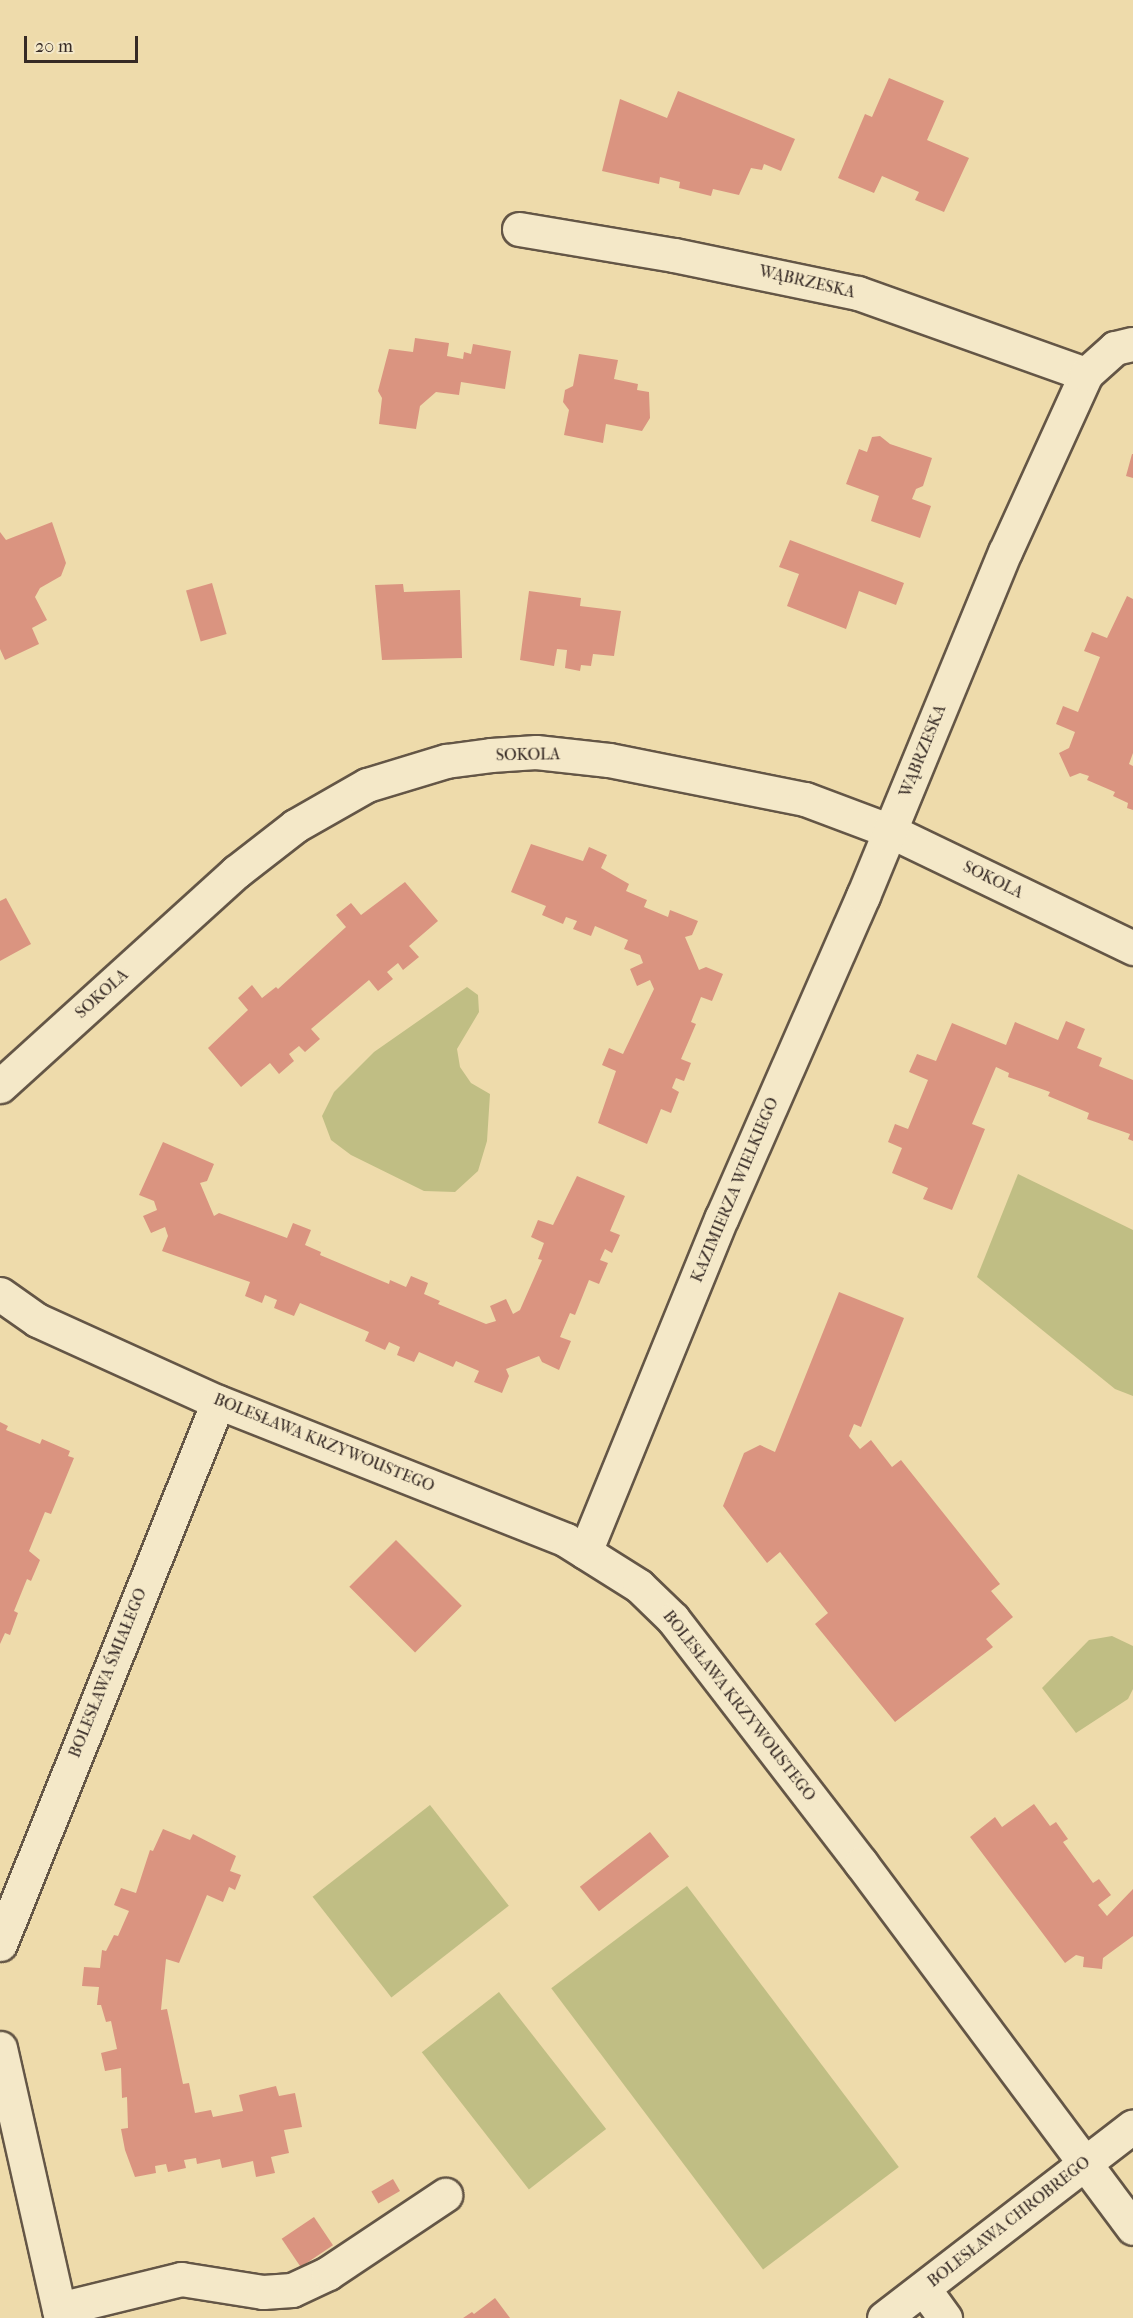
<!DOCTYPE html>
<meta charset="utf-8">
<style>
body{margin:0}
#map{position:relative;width:1133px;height:2318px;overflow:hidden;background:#eedbab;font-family:"IM FELL French Canon",serif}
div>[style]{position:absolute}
.green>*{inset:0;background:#c0be84;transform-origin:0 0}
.building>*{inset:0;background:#da9480;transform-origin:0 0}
.roads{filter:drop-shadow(2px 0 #645646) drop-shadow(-2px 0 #645646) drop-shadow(0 2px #645646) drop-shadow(0 -2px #645646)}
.minor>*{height:33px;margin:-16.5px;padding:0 16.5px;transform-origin:16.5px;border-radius:16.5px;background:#f4e8c8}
span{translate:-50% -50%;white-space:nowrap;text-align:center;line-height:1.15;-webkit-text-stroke:6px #f4e8c8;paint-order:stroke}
.street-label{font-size:16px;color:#362a25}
.scale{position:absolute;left:24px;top:36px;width:114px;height:27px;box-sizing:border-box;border:3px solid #362a25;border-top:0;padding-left:8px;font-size:18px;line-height:21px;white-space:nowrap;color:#362a25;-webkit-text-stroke:4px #f4e8c8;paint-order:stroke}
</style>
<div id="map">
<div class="green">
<i style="clip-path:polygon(467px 987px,478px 995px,479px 1012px,457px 1049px,460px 1067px,471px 1083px,490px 1094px,487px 1141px,478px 1171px,455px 1192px,424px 1191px,351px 1155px,331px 1140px,322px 1116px,334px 1092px,374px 1052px)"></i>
<i style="clip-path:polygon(1018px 1174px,1133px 1230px,1133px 1396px,1115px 1389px,977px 1277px)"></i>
<i style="clip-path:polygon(1112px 1636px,1133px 1646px,1133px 1689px,1128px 1699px,1076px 1733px,1042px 1688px,1089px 1640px)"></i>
<i style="left:430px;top:1805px;width:128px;height:149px;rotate:52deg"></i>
<i style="left:687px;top:1886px;width:352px;height:170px;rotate:53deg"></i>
<i style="left:499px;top:1992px;width:174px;height:98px;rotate:52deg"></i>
</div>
<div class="building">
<i style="clip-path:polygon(889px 78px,944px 101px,927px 140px,969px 158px,944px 212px,915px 200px,919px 192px,882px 176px,874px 193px,838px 178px,865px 114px,872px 117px)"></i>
<i style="clip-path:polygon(678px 91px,795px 139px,781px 171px,764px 164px,762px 170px,751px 168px,739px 195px,713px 189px,711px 196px,679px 188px,680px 182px,660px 177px,659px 184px,602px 171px,620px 99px,667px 118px)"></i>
<i style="clip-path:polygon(415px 338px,449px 343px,447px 356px,463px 359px,464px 352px,471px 354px,473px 344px,511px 351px,505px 389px,461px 382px,459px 395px,436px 392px,420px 406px,416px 429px,379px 424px,382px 398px,378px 391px,389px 349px,413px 352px)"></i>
<i style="clip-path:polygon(579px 354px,618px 360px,614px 379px,638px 384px,637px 390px,649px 392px,650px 418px,642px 431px,606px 424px,603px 443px,564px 435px,569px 410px,563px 402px,565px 390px,573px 386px)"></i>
<i style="clip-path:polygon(880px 436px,890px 444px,932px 458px,923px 486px,916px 489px,912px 499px,931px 506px,920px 538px,871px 521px,879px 496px,846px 484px,859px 449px,867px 452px,872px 437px)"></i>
<i style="clip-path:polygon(1132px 454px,1133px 454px,1133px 478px,1126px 476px)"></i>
<i style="clip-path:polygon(52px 522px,66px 563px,61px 576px,40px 588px,35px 597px,47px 620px,32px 628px,39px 644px,5px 660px,0 649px,0 532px,6px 540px)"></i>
<i style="clip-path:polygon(790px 540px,904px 583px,896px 605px,859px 591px,846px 629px,787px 606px,799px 574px,779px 567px)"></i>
<i style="left:212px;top:583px;width:53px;height:27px;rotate:74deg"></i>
<i style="clip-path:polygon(403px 584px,404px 592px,460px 590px,462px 658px,382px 660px,375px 585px)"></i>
<i style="clip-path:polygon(529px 591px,581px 598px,580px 606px,621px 611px,614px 656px,593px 654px,591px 666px,581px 665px,580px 671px,565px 668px,567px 650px,557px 649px,554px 666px,520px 660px)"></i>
<i style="clip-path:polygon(1127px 596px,1133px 599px,1133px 753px,1129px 764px,1133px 766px,1133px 810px,1127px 808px,1128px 803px,1113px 796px,1115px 792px,1087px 780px,1089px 776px,1080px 773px,1070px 777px,1059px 753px,1069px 748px,1075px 732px,1056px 724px,1063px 706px,1078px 712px,1100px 657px,1084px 651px,1092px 632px,1107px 638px)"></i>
<i style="clip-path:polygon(531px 844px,583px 861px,589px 847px,607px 855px,601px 868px,629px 884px,626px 891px,647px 900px,644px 907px,668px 917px,670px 910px,698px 921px,692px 935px,685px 937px,699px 970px,706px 967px,723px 974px,712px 1001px,701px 997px,691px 1022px,696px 1024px,681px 1059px,691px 1063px,684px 1081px,676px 1078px,672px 1088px,679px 1092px,671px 1113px,661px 1109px,647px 1144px,598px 1123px,616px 1071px,602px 1065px,609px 1048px,623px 1054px,654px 989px,650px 980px,637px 986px,630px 969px,643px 963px,640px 955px,624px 949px,628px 940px,595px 926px,591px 936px,573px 929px,577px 921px,566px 917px,563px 924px,542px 915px,546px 906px,511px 892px)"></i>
<i style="clip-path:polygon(405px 882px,438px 921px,409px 946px,419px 957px,403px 970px,398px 963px,387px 972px,393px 979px,378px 991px,369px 980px,311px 1029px,320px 1039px,305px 1052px,299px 1046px,289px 1054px,294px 1061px,279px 1074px,270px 1063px,241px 1087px,208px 1048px,248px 1010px,238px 998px,252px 985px,262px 998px,276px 987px,278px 989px,346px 927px,336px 915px,351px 903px,361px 915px)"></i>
<i style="clip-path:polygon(6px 898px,31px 944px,0 961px,0 901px)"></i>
<i style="clip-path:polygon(1066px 1021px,1085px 1029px,1077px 1048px,1102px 1058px,1099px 1066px,1133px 1080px,1133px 1141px,1128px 1139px,1130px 1134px,1087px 1119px,1089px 1113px,1048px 1096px,1050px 1092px,1008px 1077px,1009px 1073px,996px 1067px,972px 1124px,985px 1129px,952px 1210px,923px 1199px,928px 1188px,892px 1173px,902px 1148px,888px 1142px,895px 1124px,908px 1129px,928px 1080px,909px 1072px,917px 1054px,936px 1061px,952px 1023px,1006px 1045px,1015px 1022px,1058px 1040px)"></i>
<i style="clip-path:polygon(163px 1142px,214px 1164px,207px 1181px,200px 1183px,214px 1216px,219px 1213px,287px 1238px,293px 1223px,311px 1230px,305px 1245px,321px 1252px,320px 1255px,389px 1284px,390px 1280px,406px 1287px,411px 1276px,428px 1283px,424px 1294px,440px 1301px,438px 1304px,486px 1324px,496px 1321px,490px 1306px,506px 1299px,513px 1314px,520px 1310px,542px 1260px,538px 1259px,544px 1243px,531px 1237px,538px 1220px,553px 1225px,577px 1176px,625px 1196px,610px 1231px,620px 1235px,612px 1253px,605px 1249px,600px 1260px,608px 1263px,599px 1284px,589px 1280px,575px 1315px,570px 1313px,560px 1337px,571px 1341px,559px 1370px,542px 1362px,539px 1356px,506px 1369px,509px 1376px,502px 1393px,474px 1382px,479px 1371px,456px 1361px,453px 1367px,419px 1352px,414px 1362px,397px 1355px,400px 1347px,389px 1342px,385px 1350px,365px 1341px,369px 1332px,300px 1303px,294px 1316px,274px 1308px,277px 1300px,265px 1295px,262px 1303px,245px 1296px,250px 1282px,162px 1251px,168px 1236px,165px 1227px,151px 1233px,143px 1216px,157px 1210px,154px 1201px,139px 1195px)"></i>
<i style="clip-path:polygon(839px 1292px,904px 1318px,861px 1427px,854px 1424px,849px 1436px,860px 1449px,871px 1440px,892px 1467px,901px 1460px,1000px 1584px,991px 1591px,1013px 1617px,986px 1639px,993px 1647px,895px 1722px,815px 1624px,828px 1613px,780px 1552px,767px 1563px,723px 1506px,744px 1453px,760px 1445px,775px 1452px)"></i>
<i style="clip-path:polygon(0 1422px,8px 1426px,6px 1430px,40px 1444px,42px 1439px,70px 1451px,68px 1456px,74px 1458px,51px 1514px,45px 1512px,29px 1551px,40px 1560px,31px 1581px,27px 1579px,14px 1611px,18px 1613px,10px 1635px,5px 1633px,0 1644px)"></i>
<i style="left:396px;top:1540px;width:93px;height:66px;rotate:45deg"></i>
<i style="clip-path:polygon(1034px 1804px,1050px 1826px,1056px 1822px,1068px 1839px,1063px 1842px,1093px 1883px,1099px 1879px,1111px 1895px,1098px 1905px,1107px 1916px,1133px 1889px,1133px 1936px,1103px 1958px,1102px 1969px,1083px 1967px,1084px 1957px,1076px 1955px,1065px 1963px,970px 1837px,995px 1817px,1002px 1827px)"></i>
<i style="clip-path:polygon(163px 1829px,190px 1840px,193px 1834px,236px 1856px,230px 1871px,241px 1875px,235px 1890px,229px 1887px,223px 1902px,207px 1895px,179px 1963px,166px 1959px,161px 2010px,167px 2009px,183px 2084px,189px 2083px,195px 2113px,211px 2110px,213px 2117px,243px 2111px,239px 2095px,276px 2086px,279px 2096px,295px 2093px,302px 2127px,284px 2130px,289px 2153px,271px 2157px,275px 2173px,256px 2177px,253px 2161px,222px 2168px,220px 2159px,197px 2164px,196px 2158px,184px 2160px,186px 2168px,168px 2172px,166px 2164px,155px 2166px,156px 2173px,135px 2177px,125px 2150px,121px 2129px,128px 2128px,127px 2097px,122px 2098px,121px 2068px,105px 2071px,101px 2053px,117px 2049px,111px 2021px,106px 2022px,101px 2005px,97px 2005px,99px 1987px,82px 1986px,84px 1967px,100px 1968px,102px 1950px,106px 1951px,114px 1935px,118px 1936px,129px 1911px,114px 1905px,121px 1888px,136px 1893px,150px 1850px,153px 1851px)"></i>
<i style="left:650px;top:1832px;width:31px;height:89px;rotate:52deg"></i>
<i style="left:393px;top:2179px;width:14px;height:25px;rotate:60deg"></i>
<i style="left:314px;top:2217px;width:34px;height:39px;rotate:56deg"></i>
<i style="clip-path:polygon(495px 2298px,510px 2318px,463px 2318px,472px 2312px,474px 2314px)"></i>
</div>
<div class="roads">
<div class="minor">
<i style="left:519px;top:229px;width:157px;rotate:9.5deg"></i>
<i style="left:674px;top:255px;width:188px;rotate:11.7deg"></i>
<i style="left:858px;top:293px;width:242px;rotate:19.6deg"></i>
<i style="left:0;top:1086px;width:319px;rotate:-42.2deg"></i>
<i style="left:236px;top:872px;width:75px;rotate:-37.9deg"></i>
<i style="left:295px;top:826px;width:83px;rotate:-29.7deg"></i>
<i style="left:367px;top:785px;width:83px;rotate:-16.9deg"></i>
<i style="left:446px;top:761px;width:45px;rotate:-7.6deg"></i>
<i style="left:491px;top:755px;width:45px;rotate:-3.8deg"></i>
<i style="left:536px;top:752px;width:73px;rotate:6.3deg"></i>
<i style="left:609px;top:760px;width:200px;rotate:11.3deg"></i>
<i style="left:805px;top:799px;width:91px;rotate:20.6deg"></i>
<i style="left:890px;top:831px;width:270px;rotate:25.7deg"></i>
<i style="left:0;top:1294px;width:45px;rotate:35.1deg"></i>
<i style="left:37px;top:1320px;width:199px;rotate:24.4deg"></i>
<i style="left:218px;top:1402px;width:374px;rotate:21.6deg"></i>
<i style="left:566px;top:1540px;width:86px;rotate:32.2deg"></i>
<i style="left:639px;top:1586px;width:47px;rotate:44.1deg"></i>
<i style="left:673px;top:1619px;width:308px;rotate:52.4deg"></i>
<i style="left:861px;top:1863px;width:455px;rotate:53.3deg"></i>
<i style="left:585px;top:1552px;width:362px;rotate:-67.8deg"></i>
<i style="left:722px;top:1217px;width:351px;rotate:-66.3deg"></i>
<i style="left:863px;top:896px;width:372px;rotate:-67.6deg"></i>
<i style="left:1005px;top:552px;width:196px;rotate:-65.5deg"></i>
<i style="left:1086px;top:374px;width:39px;rotate:-42deg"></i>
<i style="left:1115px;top:348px;width:18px;rotate:-13deg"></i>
<i style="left:0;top:1944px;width:584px;rotate:-68.09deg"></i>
<i style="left:0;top:2048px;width:277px;rotate:77.3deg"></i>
<i style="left:924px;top:2289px;width:36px;rotate:54deg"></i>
<i style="left:59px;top:2309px;width:126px;rotate:-13.8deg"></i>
<i style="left:181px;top:2279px;width:83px;rotate:9deg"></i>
<i style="left:263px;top:2292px;width:29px;rotate:-4deg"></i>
<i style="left:292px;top:2290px;width:40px;rotate:-25deg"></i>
<i style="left:328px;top:2273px;width:141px;rotate:-33.7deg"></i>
<i style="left:884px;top:2318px;width:314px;rotate:-37.6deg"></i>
</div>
</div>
<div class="street-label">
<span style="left:807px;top:282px;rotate:13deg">WĄBRZESKA</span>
<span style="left:923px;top:751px;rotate:-68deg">WĄBRZESKA</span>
<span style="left:528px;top:755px;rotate:-1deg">SOKOLA</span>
<span style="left:993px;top:880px;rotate:26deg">SOKOLA</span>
<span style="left:102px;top:994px;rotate:-42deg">SOKOLA</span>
<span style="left:735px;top:1190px;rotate:-67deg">KAZIMIERZA WIELKIEGO</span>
<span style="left:324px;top:1443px;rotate:22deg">BOLESŁAWA KRZYWOUSTEGO</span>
<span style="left:108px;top:1673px;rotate:-68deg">BOLESŁAWA ŚMIAŁEGO</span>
<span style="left:739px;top:1706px;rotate:52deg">BOLESŁAWA KRZYWOUSTEGO</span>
<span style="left:1009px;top:2222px;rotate:-38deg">BOLESŁAWA CHROBREGO</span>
</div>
<div class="scale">20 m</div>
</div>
